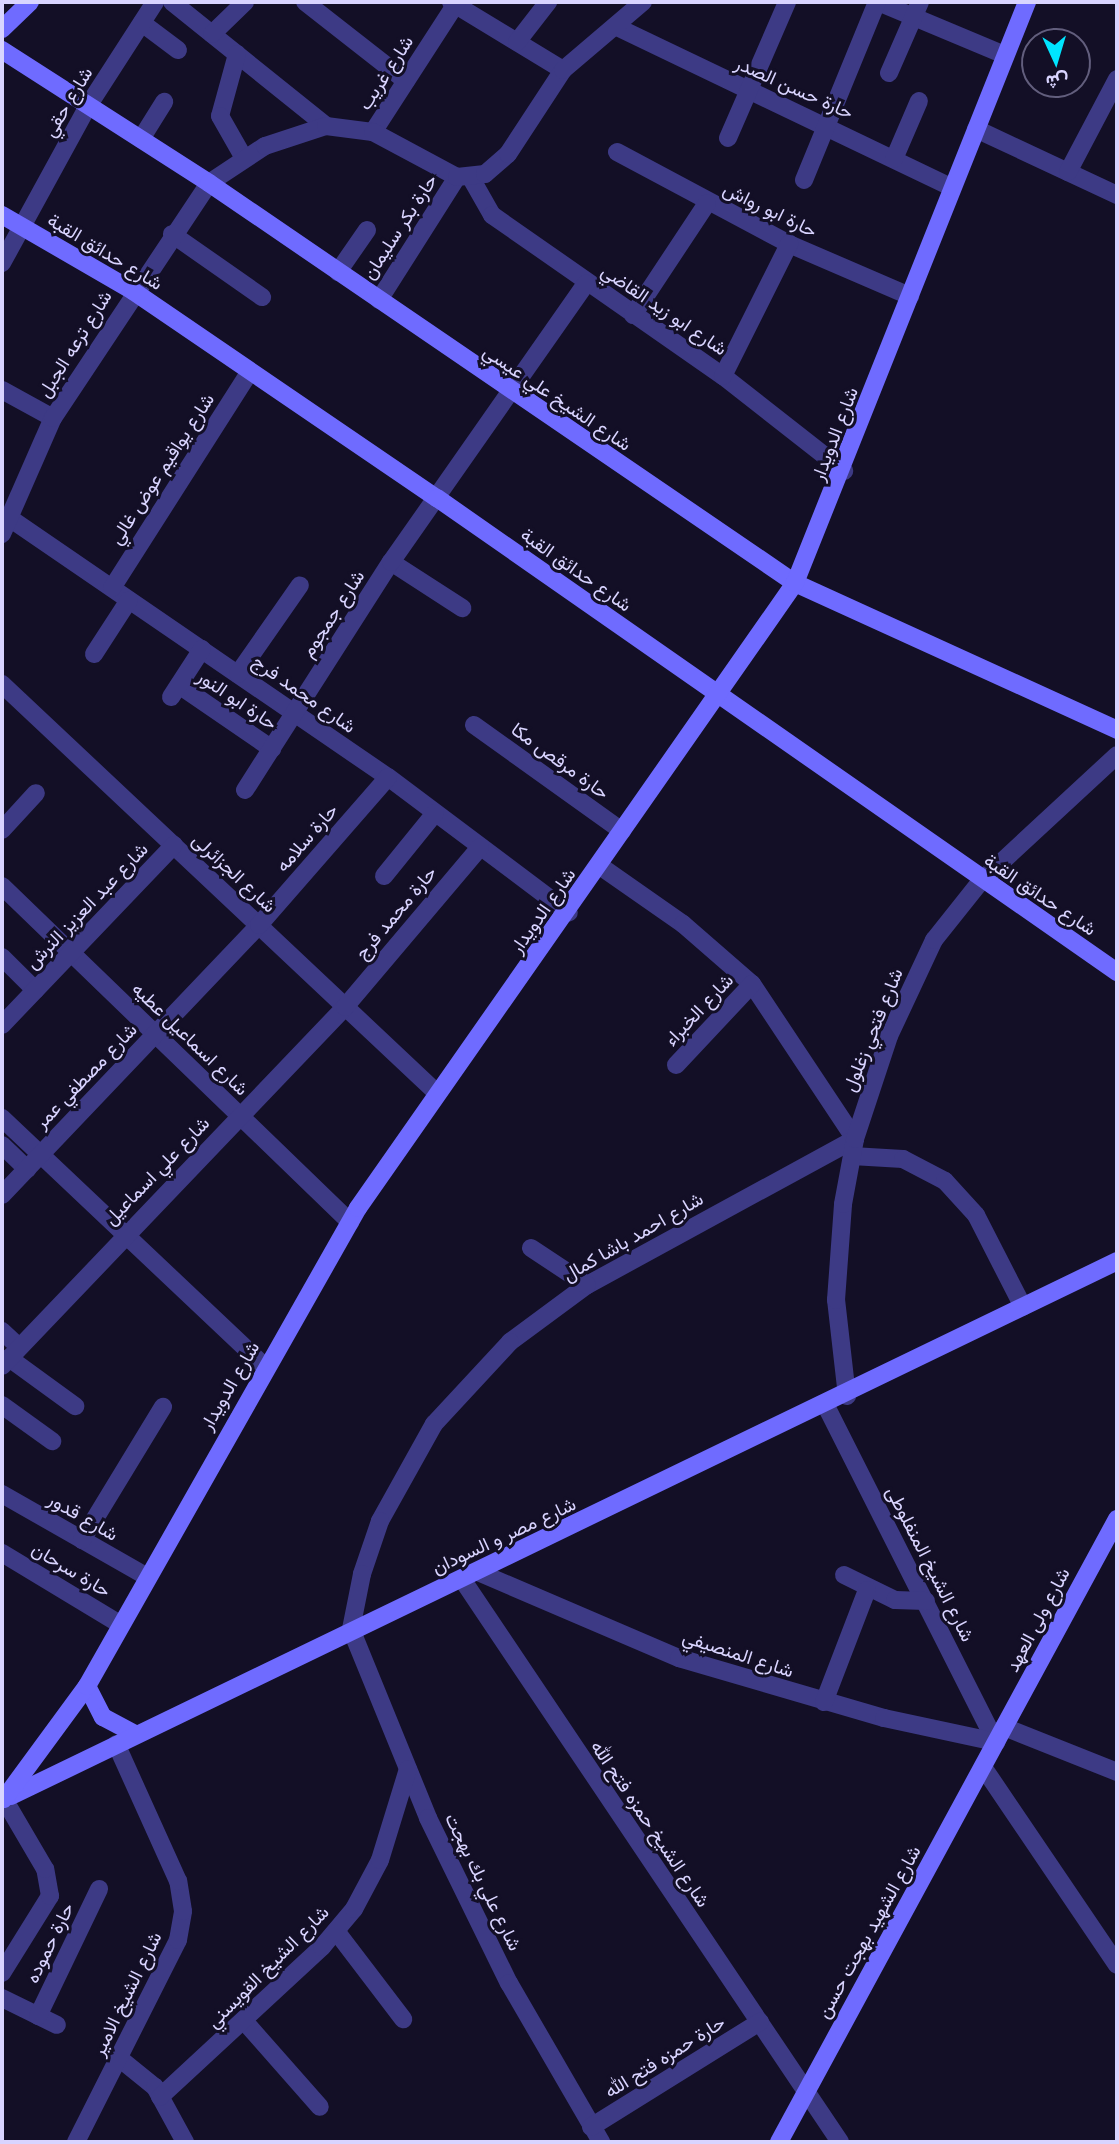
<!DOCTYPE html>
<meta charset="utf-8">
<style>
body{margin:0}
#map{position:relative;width:1119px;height:2144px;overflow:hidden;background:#130f26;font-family:"PT Sans",Vazirmatn,sans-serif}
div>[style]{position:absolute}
.street>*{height:18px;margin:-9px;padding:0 9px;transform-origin:9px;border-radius:9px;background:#3d3a85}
.secondary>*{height:18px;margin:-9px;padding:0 9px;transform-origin:9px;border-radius:9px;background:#6f6bff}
span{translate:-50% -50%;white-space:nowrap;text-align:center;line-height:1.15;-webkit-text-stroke:6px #130f26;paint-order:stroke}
.street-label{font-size:19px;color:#d9d4ff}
.frame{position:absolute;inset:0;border:4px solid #d9d4ff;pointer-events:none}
.north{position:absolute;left:1021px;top:28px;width:70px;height:70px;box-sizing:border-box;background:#130f26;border:2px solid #625e7d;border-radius:50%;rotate:176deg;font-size:19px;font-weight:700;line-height:28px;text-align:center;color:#d9d4ff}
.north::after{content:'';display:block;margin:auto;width:24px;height:32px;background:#00e5ff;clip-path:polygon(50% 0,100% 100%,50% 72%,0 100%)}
</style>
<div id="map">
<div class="street">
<i style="left:172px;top:2px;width:198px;rotate:38.8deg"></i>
<i style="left:305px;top:2px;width:128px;rotate:38deg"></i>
<i style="left:451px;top:2px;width:131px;rotate:31.3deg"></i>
<i style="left:878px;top:2px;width:138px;rotate:22.7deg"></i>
<i style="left:142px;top:23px;width:45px;rotate:36.9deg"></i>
<i style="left:619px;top:28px;width:368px;rotate:25.6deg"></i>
<i style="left:212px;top:34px;width:46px;rotate:-44.1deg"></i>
<i style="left:517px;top:42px;width:51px;rotate:-52.2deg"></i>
<i style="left:237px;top:54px;width:64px;rotate:105.3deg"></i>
<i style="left:220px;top:116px;width:48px;rotate:60.3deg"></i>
<i style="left:889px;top:73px;width:77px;rotate:-66.4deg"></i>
<i style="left:976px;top:129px;width:156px;rotate:25.1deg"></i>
<i style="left:373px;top:132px;width:155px;rotate:-57.1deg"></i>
<i style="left:728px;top:138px;width:148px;rotate:-66.5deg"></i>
<i style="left:141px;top:139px;width:44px;rotate:-58.1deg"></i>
<i style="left:617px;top:152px;width:195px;rotate:28.1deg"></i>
<i style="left:789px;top:244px;width:132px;rotate:23.3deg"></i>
<i style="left:894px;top:159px;width:63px;rotate:-66.7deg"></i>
<i style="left:1068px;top:172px;width:105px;rotate:-62.2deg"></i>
<i style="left:471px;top:178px;width:43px;rotate:60.4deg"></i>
<i style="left:492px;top:215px;width:282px;rotate:34.9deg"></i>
<i style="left:723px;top:376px;width:154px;rotate:38.1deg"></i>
<i style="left:804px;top:180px;width:192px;rotate:-67.7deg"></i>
<i style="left:172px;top:234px;width:110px;rotate:35deg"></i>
<i style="left:2px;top:263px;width:179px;rotate:-61.3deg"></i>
<i style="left:88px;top:106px;width:124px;rotate:-57.2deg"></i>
<i style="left:338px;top:272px;width:51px;rotate:-55.4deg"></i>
<i style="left:379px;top:300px;width:146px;rotate:-57.6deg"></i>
<i style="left:633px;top:315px;width:134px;rotate:-56.5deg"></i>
<i style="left:723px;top:376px;width:148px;rotate:-63.4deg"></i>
<i style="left:2px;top:390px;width:58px;rotate:28.8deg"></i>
<i style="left:8px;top:517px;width:460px;rotate:34.4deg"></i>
<i style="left:388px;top:777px;width:226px;rotate:36.9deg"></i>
<i style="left:2px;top:534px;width:127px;rotate:-66.3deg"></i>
<i style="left:53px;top:418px;width:282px;rotate:-56.4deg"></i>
<i style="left:209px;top:183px;width:67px;rotate:-33.5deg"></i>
<i style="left:265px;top:146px;width:64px;rotate:-18.2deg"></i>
<i style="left:326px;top:126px;width:47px;rotate:7.3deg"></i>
<i style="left:373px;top:132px;width:95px;rotate:28.2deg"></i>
<i style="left:457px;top:177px;width:28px;rotate:-6deg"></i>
<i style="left:485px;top:174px;width:30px;rotate:-41deg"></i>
<i style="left:508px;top:154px;width:100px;rotate:-56.8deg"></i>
<i style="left:563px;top:70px;width:105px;rotate:-40.4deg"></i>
<i style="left:391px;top:562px;width:85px;rotate:32.9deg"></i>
<i style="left:112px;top:588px;width:255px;rotate:-57.5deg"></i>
<i style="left:94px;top:654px;width:64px;rotate:-57.1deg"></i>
<i style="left:238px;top:674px;width:108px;rotate:-55.1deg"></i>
<i style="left:2px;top:684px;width:597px;rotate:43.24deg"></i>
<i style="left:179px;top:685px;width:113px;rotate:34.5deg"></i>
<i style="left:171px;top:697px;width:57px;rotate:-57.1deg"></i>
<i style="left:474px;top:725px;width:182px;rotate:35.6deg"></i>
<i style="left:245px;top:790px;width:271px;rotate:-57.4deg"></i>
<i style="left:391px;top:562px;width:340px;rotate:-55deg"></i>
<i style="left:2px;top:830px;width:50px;rotate:-47.4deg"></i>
<i style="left:600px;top:866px;width:101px;rotate:34.9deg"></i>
<i style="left:683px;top:924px;width:91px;rotate:41deg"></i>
<i style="left:752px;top:984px;width:186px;rotate:56.4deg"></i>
<i style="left:855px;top:1139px;width:305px;rotate:151.4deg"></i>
<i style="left:587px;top:1285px;width:96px;rotate:143.5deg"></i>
<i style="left:510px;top:1342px;width:112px;rotate:132.8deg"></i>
<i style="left:434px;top:1424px;width:111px;rotate:119.1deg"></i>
<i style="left:380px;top:1521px;width:56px;rotate:108.8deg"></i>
<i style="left:362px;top:1574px;width:56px;rotate:101.3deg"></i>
<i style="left:351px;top:1629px;width:204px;rotate:67.8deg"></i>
<i style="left:428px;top:1818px;width:184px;rotate:63.9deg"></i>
<i style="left:509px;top:1983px;width:184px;rotate:59.9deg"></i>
<i style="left:384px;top:876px;width:81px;rotate:-51deg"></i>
<i style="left:2px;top:886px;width:484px;rotate:44deg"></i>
<i style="left:2px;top:957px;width:47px;rotate:45deg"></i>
<i style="left:2px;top:1025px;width:249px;rotate:-46.3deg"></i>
<i style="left:676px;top:1065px;width:111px;rotate:-46.8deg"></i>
<i style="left:2px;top:1118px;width:362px;rotate:43.4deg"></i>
<i style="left:2px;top:1145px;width:35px;rotate:44deg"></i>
<i style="left:852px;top:1156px;width:51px;rotate:3.4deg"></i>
<i style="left:903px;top:1159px;width:47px;rotate:27.6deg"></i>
<i style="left:945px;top:1181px;width:46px;rotate:47.6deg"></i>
<i style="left:976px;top:1215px;width:103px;rotate:62.9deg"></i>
<i style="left:2px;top:1195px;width:373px;rotate:-46.4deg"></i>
<i style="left:259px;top:925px;width:196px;rotate:-48.9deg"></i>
<i style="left:531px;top:1248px;width:67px;rotate:33.5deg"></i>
<i style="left:2px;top:1331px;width:22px;rotate:43deg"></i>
<i style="left:9px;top:1358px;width:82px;rotate:36deg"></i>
<i style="left:2px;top:1366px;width:497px;rotate:-46.3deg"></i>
<i style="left:345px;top:1007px;width:209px;rotate:-49.8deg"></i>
<i style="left:847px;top:1396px;width:97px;rotate:-96.5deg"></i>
<i style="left:836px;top:1300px;width:96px;rotate:-85.8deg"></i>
<i style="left:843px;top:1204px;width:66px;rotate:-79.5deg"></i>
<i style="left:855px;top:1139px;width:108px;rotate:-71.7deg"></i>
<i style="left:889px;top:1036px;width:106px;rotate:-64.9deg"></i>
<i style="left:934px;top:940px;width:75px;rotate:-51.5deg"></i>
<i style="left:981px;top:881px;width:185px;rotate:-42.8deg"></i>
<i style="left:2px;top:1405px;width:62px;rotate:35.8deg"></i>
<i style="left:826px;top:1406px;width:377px;rotate:63.2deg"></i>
<i style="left:2px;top:1494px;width:163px;rotate:29.7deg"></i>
<i style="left:82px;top:1540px;width:156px;rotate:-58.7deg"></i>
<i style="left:2px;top:1553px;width:135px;rotate:31.1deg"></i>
<i style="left:478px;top:1572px;width:219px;rotate:23.2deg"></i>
<i style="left:679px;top:1658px;width:214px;rotate:16.3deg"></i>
<i style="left:884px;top:1718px;width:115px;rotate:12.1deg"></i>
<i style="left:844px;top:1575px;width:57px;rotate:26.1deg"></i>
<i style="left:895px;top:1600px;width:31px;rotate:2deg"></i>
<i style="left:462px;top:1579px;width:678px;rotate:56.12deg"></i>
<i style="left:824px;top:1702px;width:120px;rotate:-69deg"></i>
<i style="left:1004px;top:1727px;width:122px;rotate:21.7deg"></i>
<i style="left:983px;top:1767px;width:239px;rotate:55.9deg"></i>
<i style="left:336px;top:1931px;width:111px;rotate:52.7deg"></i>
<i style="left:2px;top:1973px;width:91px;rotate:-58.1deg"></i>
<i style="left:50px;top:1896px;width:27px;rotate:-100deg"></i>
<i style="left:45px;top:1869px;width:81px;rotate:-120.4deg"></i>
<i style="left:2px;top:1998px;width:61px;rotate:26.1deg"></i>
<i style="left:38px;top:2016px;width:141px;rotate:-64.3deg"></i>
<i style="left:245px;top:2022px;width:113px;rotate:48.6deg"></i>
<i style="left:119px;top:2058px;width:46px;rotate:38.9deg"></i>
<i style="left:155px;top:2087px;width:63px;rotate:61.4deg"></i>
<i style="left:160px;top:2097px;width:221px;rotate:-42.8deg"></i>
<i style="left:322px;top:1947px;width:50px;rotate:-49.9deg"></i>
<i style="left:354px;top:1909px;width:55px;rotate:-62deg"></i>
<i style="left:380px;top:1860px;width:95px;rotate:-72.9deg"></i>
<i style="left:591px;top:2127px;width:199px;rotate:-31.9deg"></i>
<i style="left:76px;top:2142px;width:226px;rotate:-63.2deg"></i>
<i style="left:178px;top:1940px;width:29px;rotate:-80deg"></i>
<i style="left:183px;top:1911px;width:30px;rotate:-99deg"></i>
<i style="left:178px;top:1881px;width:150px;rotate:-114.3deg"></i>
</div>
<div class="secondary">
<i style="left:2px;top:29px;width:39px;rotate:-44deg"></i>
<i style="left:2px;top:50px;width:246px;rotate:32.7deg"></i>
<i style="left:209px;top:183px;width:710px;rotate:34.32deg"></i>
<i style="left:795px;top:583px;width:354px;rotate:24.5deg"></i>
<i style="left:2px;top:215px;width:151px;rotate:30.1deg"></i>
<i style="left:133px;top:291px;width:368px;rotate:34.3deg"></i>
<i style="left:437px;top:498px;width:829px;rotate:34.88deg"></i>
<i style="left:87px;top:1686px;width:35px;rotate:63deg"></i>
<i style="left:103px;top:1717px;width:36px;rotate:28deg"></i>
<i style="left:11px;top:1796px;width:1229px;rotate:-25.81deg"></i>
<i style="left:4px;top:1799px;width:140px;rotate:-53.7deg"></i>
<i style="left:87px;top:1686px;width:549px;rotate:-60.45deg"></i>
<i style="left:358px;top:1208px;width:763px;rotate:-55.04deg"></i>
<i style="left:795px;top:583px;width:626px;rotate:-68.23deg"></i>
<i style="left:779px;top:2142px;width:709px;rotate:-61.52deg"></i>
</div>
<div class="street-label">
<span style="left:386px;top:73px;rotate:-57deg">شارع غريب</span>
<span style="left:794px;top:88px;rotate:24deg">حارة حسن الصدر</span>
<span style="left:68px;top:102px;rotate:-59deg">شارع حقي</span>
<span style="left:770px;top:210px;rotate:26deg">حارة ابو رواش</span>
<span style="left:400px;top:227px;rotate:-57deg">حارة بكر سليمان</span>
<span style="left:105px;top:252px;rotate:31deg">شارع حدائق القبة</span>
<span style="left:664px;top:310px;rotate:34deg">شارع ابو زيد القاضي</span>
<span style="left:75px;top:344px;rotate:-58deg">شارع ترعه الجبل</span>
<span style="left:557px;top:398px;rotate:34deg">شارع الشيخ علي عيسي</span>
<span style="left:835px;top:434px;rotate:-69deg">شارع الدويدار</span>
<span style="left:162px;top:469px;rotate:-57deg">شارع يواقيم عوض غالي</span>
<span style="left:576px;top:570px;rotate:35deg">شارع حدائق القبة</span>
<span style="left:333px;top:614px;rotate:-57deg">شارع جمجوم</span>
<span style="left:304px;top:694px;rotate:35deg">شارع محمد فرج</span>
<span style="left:237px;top:700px;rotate:34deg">حارة ابو النور</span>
<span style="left:560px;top:761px;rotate:36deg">حارة مرقص مكا</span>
<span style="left:307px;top:838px;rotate:-49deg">حارة سلامه</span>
<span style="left:234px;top:873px;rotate:43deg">شارع الجزائرلى</span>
<span style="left:1040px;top:895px;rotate:34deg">شارع حدائق القبة</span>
<span style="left:87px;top:906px;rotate:-46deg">شارع عبد العزيز النرش</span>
<span style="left:543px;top:911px;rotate:-55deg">شارع الدويدار</span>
<span style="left:396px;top:913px;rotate:-50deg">حارة محمد فرج</span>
<span style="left:699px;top:1010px;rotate:-47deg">شارع الخبراء</span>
<span style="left:873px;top:1030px;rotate:-68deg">شارع فتحي زغلول</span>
<span style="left:190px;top:1039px;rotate:44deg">شارع اسماعيل عطيه</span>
<span style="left:86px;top:1076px;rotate:-46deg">شارع مصطفي عمر</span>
<span style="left:157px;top:1171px;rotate:-46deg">شارع علي اسماعيل</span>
<span style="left:633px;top:1237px;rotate:-30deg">شارع احمد باشا كمال</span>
<span style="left:230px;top:1386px;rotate:-60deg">شارع الدويدار</span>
<span style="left:83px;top:1517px;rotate:30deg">شارع قدور</span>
<span style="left:504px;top:1536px;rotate:-25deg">شارع مصر و السودان</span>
<span style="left:930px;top:1564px;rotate:63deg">شارع الشيخ المنفلوطى</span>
<span style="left:71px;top:1570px;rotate:31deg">حارة سرحان</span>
<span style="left:1038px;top:1620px;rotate:-62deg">شارع ولى العهد</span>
<span style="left:738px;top:1654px;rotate:18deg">شارع المنصيفي</span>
<span style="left:650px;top:1824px;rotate:56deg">شارع الشيخ حمزه فتح الله</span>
<span style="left:483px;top:1882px;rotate:64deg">شارع علي بك بهجت</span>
<span style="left:869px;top:1932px;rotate:-61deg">شارع الشهيد بهجت حسن</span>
<span style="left:50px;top:1943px;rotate:-64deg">حارة حموده</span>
<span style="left:268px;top:1967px;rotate:-45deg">شارع الشيخ القويسني</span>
<span style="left:127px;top:1994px;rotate:-64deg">شارع الشيخ الامير</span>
<span style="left:665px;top:2057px;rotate:-32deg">حارة حمزه فتح الله</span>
</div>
<div class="frame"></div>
<div class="north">ش</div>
</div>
